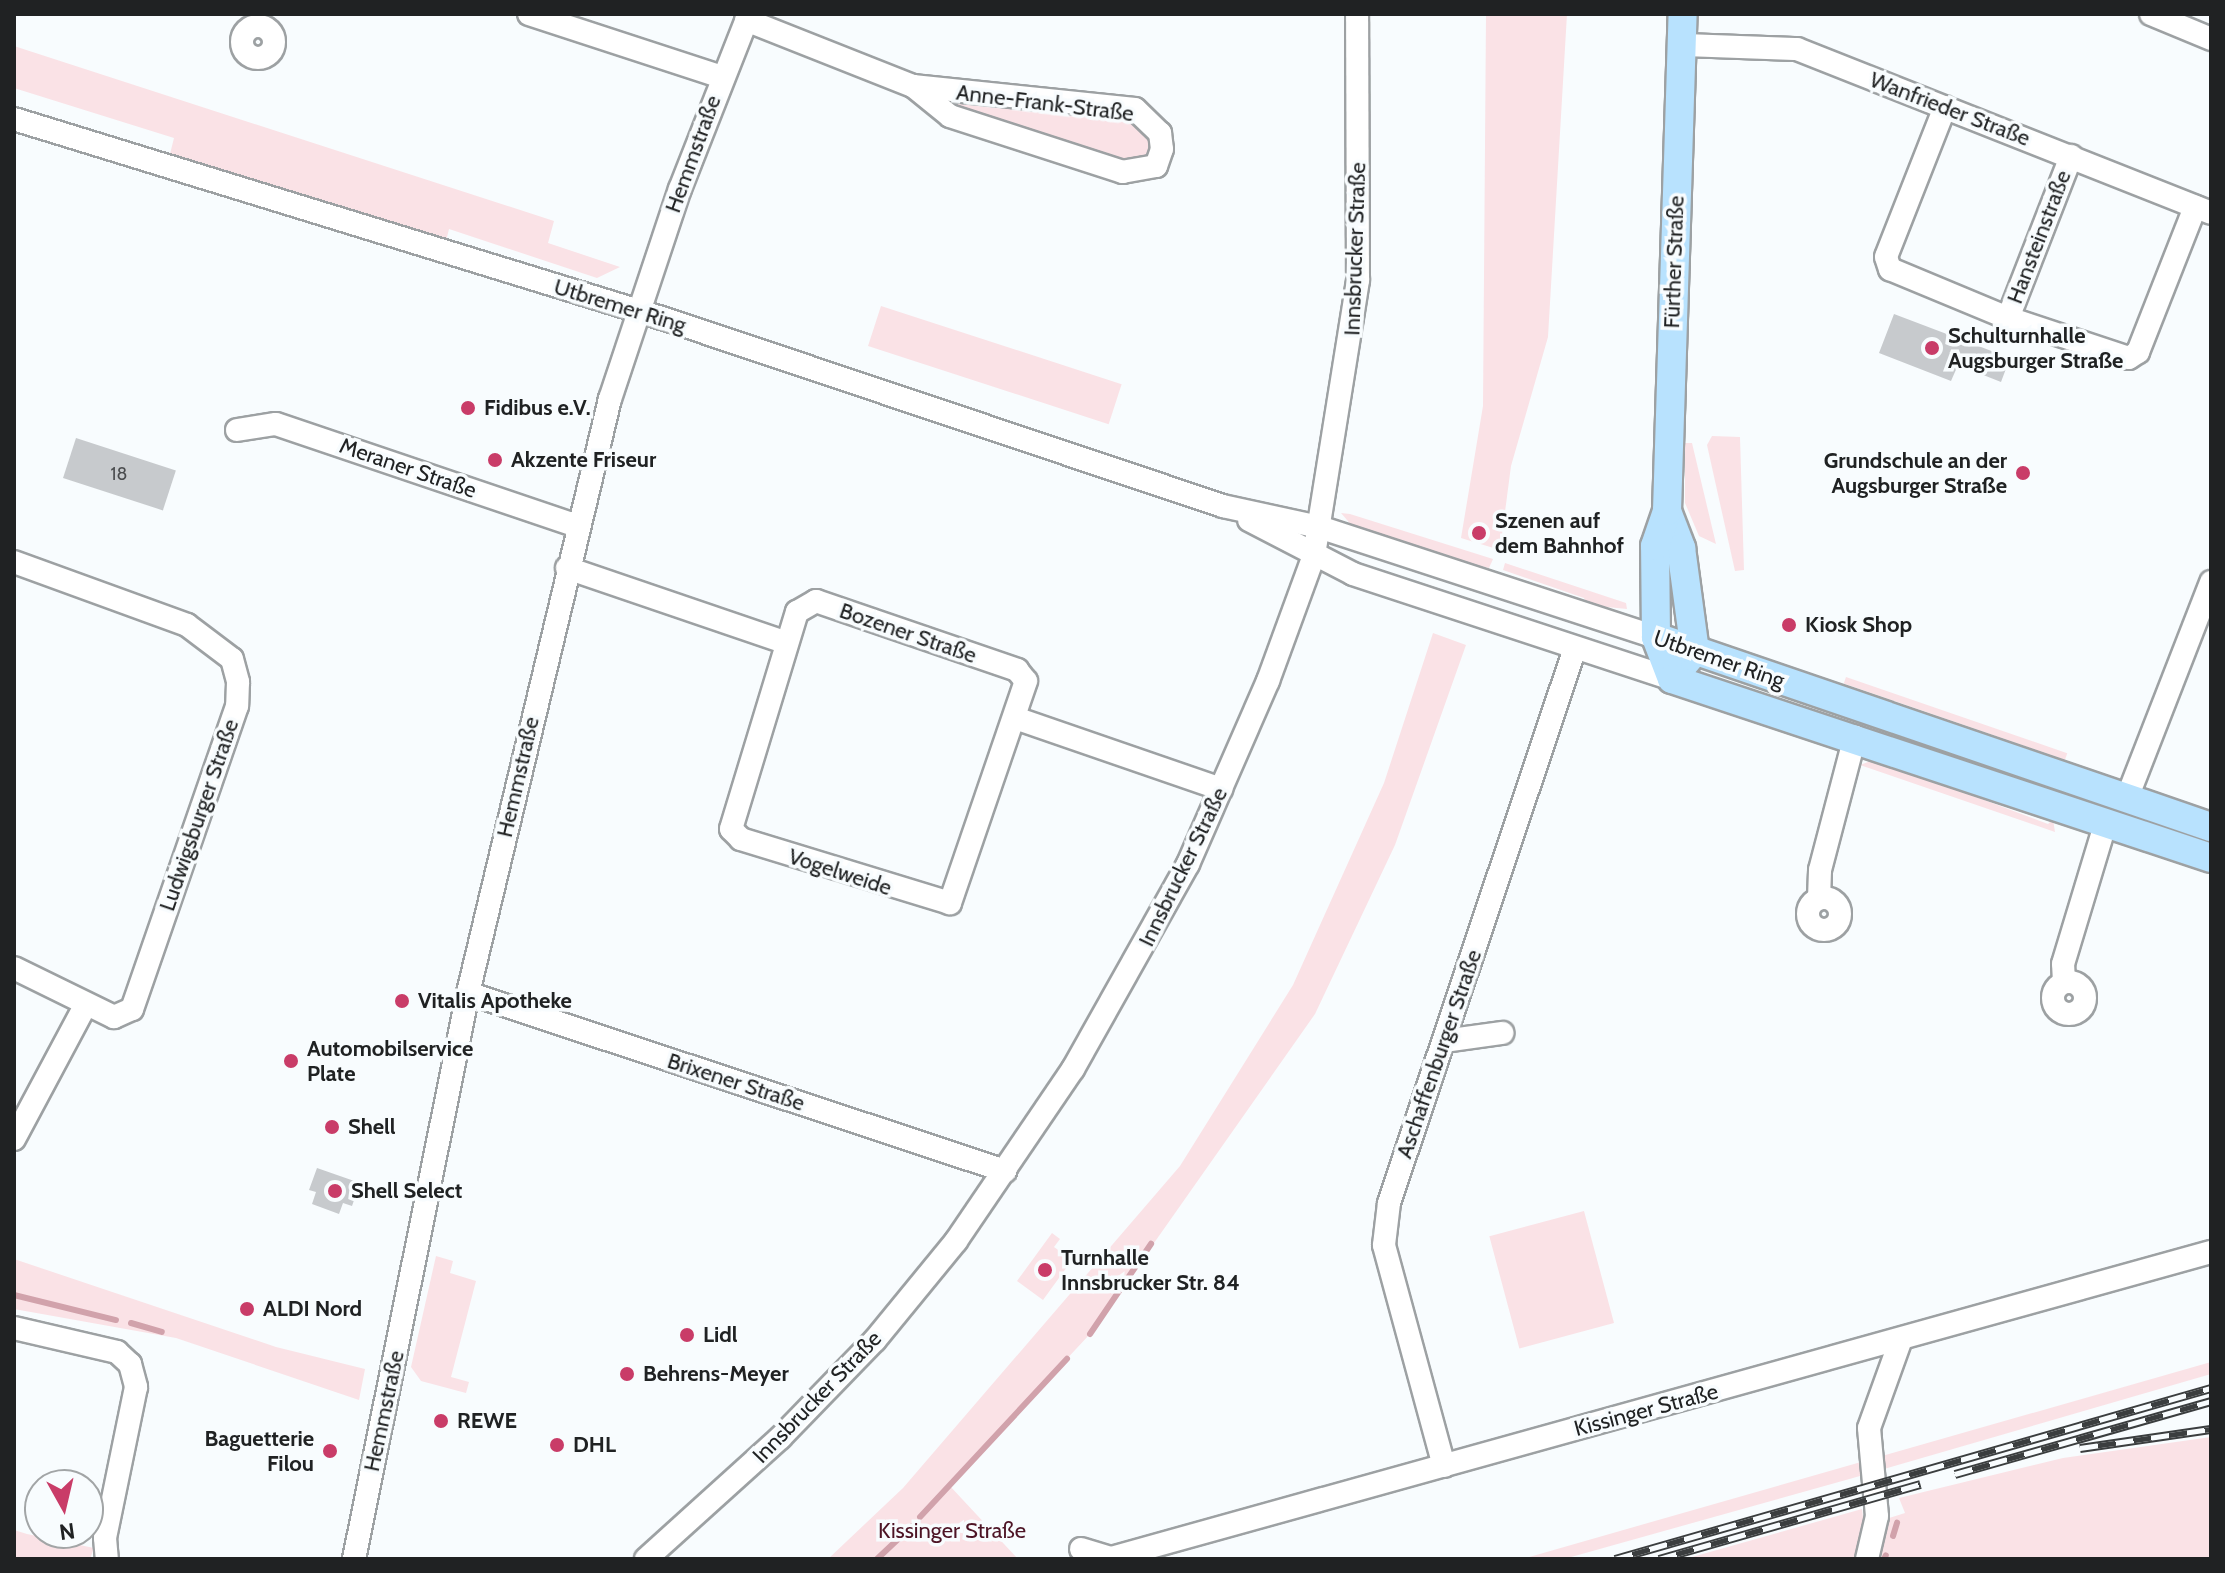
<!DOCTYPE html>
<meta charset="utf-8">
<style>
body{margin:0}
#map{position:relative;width:2225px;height:1573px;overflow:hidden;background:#f8fcfe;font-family:Cabin,sans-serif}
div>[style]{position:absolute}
.green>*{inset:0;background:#fae2e6;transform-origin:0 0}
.stream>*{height:6px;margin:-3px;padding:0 3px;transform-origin:3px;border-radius:3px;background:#d1a2ab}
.building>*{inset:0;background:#c7cacd;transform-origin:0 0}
.roads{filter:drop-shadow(2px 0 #9da1a3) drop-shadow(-2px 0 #9da1a3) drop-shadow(0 2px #9da1a3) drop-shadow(0 -2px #9da1a3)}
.minor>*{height:22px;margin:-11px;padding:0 11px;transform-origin:11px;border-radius:11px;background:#fff}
.minor>.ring{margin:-11px;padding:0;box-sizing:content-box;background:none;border:22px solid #fff;border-radius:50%}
.major>*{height:28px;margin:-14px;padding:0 14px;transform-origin:14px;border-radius:14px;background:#b8e2fe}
.rail>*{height:9px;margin-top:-4.5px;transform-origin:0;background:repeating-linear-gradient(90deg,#f8fcfe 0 18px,#3b3e3f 0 36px);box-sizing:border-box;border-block:2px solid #3b3e3f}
.dots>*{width:22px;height:22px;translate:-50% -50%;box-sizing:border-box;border:4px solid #f8fcfe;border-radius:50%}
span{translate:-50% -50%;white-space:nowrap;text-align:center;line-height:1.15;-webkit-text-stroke:7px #f8fcfe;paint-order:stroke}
.number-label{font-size:18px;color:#4a4c4e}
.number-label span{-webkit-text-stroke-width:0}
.street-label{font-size:22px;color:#202223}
.poi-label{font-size:22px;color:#202223;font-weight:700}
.left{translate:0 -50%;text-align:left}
.right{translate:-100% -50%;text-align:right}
.park-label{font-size:22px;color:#4d1425}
.frame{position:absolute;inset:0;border:16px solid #202223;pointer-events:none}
.north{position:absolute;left:24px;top:1469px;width:80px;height:80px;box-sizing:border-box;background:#f8fcfe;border:2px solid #a2a5a6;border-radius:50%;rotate:172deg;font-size:22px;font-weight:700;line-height:32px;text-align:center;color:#202223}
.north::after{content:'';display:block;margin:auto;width:28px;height:36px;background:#c93c68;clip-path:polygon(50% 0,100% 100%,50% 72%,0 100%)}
</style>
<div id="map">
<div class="green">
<i style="clip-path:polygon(1486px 14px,1567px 14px,1548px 337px,1511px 466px,1500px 550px,1461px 538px,1483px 406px)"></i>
<i style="clip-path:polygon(14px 46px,554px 221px,548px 243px,620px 267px,597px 278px,449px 229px,446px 241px,170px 154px,174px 138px,14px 88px)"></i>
<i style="clip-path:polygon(935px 94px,1123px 113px,1150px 128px,1153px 158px,1129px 166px,954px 111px)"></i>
<i style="left:881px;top:306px;width:253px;height:42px;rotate:18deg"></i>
<i style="clip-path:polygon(1712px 436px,1740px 437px,1744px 570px,1735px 571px,1707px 445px)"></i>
<i style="clip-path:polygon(1685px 443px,1692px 443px,1716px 544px,1699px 536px,1685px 503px)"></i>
<i style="clip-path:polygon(1341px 513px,1350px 514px,1493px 559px,1489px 568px,1476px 565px,1353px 527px)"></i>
<i style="clip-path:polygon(1505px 563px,1626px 603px,1627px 609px,1587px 605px,1584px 598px,1503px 570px)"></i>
<i style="clip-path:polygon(1433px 633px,1466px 645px,1395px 845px,1315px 1014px,1090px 1334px,949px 1485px,1018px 1559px,828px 1559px,903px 1488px,1180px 1166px,1293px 985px,1384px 783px)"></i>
<i style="left:1846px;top:677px;width:234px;height:7px;rotate:19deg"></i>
<i style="clip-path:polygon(1876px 759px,2048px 824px,2053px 819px,2055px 832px,1860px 765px)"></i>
<i style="left:1584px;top:1211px;width:116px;height:98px;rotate:75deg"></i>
<i style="clip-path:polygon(1052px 1233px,1060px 1239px,1054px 1247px,1072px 1260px,1043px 1300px,1017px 1281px)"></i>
<i style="clip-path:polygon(436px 1256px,453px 1261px,450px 1273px,476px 1281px,451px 1377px,469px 1382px,466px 1393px,421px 1381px,411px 1367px)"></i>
<i style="clip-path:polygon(14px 1259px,276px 1347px,365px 1369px,359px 1400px,176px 1338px,14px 1309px)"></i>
<i style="clip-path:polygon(2211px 1362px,2211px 1374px,1853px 1478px,1564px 1559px,1522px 1559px)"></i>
<i style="clip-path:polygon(2211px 1437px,2211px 1559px,1685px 1559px,1862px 1509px,1864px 1526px,1905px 1513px,1899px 1498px,2063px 1458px)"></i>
<i style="clip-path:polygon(14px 1530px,27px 1534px,94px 1548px,90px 1559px,14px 1559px)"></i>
</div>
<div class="stream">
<i style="left:14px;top:1295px;width:105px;rotate:13.8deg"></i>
<i style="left:131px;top:1323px;width:32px;rotate:16deg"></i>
<i style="left:1090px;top:1334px;width:109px;rotate:-55.9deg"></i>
<i style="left:920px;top:1517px;width:216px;rotate:-47.1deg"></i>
<i style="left:1893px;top:1536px;width:14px;rotate:-73deg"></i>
<i style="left:877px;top:1559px;width:48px;rotate:-43.3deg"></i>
<i style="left:1884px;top:1559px;width:4px;rotate:-63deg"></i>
</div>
<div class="building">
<i style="clip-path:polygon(1894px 314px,2010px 358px,2001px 382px,1958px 365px,1951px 381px,1879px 353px)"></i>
<i style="left:76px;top:438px;width:105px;height:42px;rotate:18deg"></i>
<i style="clip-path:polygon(317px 1168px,360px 1183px,352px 1206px,343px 1203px,339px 1214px,312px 1204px,316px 1192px,309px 1190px)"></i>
</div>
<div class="roads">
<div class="minor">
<i style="left:529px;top:14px;width:203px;rotate:18.1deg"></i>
<i style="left:2151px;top:14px;width:65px;rotate:22.6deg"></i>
<i style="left:746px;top:20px;width:180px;rotate:21.6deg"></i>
<i style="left:913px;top:86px;width:223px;rotate:5.9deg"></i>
<i style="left:1135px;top:109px;width:35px;rotate:44deg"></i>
<i style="left:1160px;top:133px;width:16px;rotate:83deg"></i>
<i style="left:1162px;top:149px;width:18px;rotate:109deg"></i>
<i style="left:1156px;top:166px;width:34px;rotate:170deg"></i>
<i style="left:1123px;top:172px;width:182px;rotate:-162.1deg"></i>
<i style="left:950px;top:116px;width:48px;rotate:-141deg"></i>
<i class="ring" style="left:242px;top:26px;width:10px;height:10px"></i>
<i style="left:1682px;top:45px;width:115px;rotate:2deg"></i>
<i style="left:1797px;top:49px;width:445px;rotate:21.6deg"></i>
<i style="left:1945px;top:107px;width:161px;rotate:111.5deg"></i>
<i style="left:1886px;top:257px;width:13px;rotate:72deg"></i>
<i style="left:1890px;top:269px;width:128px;rotate:22.6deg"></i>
<i style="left:2008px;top:318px;width:127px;rotate:18.3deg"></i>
<i style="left:2129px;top:358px;width:11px;rotate:-34deg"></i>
<i style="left:2138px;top:352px;width:156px;rotate:-68.5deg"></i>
<i style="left:14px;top:119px;width:681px;rotate:17.08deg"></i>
<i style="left:665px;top:319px;width:589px;rotate:18.53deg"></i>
<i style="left:1223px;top:506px;width:98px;rotate:12.3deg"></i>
<i style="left:1319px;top:527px;width:354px;rotate:18.1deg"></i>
<i style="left:2008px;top:318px;width:174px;rotate:-68.7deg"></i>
<i style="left:237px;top:430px;width:39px;rotate:-9deg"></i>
<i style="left:276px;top:424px;width:319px;rotate:18.7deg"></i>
<i style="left:1249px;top:520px;width:117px;rotate:27.4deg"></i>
<i style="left:1353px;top:574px;width:336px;rotate:18.2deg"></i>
<i style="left:14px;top:562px;width:184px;rotate:20deg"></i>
<i style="left:187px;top:625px;width:56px;rotate:37.1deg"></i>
<i style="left:232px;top:659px;width:24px;rotate:75deg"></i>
<i style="left:238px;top:682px;width:24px;rotate:92deg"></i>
<i style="left:237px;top:706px;width:321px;rotate:109.1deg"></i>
<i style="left:132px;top:1009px;width:20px;rotate:156deg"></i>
<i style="left:114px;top:1017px;width:111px;rotate:-153.9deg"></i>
<i style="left:567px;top:568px;width:232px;rotate:18.8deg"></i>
<i style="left:816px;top:601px;width:213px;rotate:18.9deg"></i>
<i style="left:1017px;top:670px;width:14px;rotate:51deg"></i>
<i style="left:1026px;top:681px;width:235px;rotate:108.9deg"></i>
<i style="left:950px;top:903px;width:219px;rotate:-163deg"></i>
<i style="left:741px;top:839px;width:14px;rotate:-135deg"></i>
<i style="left:731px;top:829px;width:227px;rotate:-73.1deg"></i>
<i style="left:797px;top:612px;width:22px;rotate:-30deg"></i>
<i style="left:1018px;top:719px;width:215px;rotate:19deg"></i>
<i style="left:2127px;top:798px;width:232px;rotate:-68.7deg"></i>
<i class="ring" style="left:1808px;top:898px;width:10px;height:10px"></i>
<i style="left:1819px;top:899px;width:29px;rotate:-88deg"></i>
<i style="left:1820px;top:870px;width:138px;rotate:-75.3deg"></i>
<i style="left:2064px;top:982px;width:18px;rotate:-93deg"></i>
<i style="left:2063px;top:964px;width:148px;rotate:-73.2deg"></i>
<i class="ring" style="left:2053px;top:982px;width:10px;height:10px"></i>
<i style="left:468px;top:993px;width:566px;rotate:18.34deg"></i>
<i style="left:1444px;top:1041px;width:59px;rotate:-7.9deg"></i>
<i style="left:14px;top:1139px;width:153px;rotate:-61.9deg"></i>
<i style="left:14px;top:1328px;width:106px;rotate:13.1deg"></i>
<i style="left:117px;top:1352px;width:18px;rotate:43deg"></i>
<i style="left:130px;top:1364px;width:24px;rotate:75deg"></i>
<i style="left:136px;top:1387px;width:154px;rotate:101.6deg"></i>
<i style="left:105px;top:1538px;width:21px;rotate:85deg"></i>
<i style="left:1444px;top:1466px;width:229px;rotate:-105.2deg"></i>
<i style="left:1384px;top:1245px;width:42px;rotate:-83.2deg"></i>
<i style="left:1389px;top:1203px;width:585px;rotate:-71.47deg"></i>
<i style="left:1081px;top:1549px;width:31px;rotate:17deg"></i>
<i style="left:1111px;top:1558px;width:1142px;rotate:-15.55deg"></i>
<i style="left:354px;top:1559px;width:577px;rotate:-78.61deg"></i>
<i style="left:468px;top:993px;width:611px;rotate:-76.56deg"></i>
<i style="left:610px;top:399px;width:221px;rotate:-71.6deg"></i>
<i style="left:680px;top:189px;width:188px;rotate:-68.5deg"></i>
<i style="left:646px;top:1559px;width:181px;rotate:-42.1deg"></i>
<i style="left:780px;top:1438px;width:136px;rotate:-45.9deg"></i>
<i style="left:875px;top:1340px;width:128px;rotate:-50.7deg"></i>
<i style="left:956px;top:1241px;width:208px;rotate:-55.8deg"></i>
<i style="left:1073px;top:1069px;width:235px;rotate:-60.7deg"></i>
<i style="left:1188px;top:864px;width:200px;rotate:-66.4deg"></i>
<i style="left:1268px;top:681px;width:134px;rotate:-69.9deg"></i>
<i style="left:1314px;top:555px;width:278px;rotate:-80.9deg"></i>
<i style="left:1358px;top:280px;width:266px;rotate:-90.2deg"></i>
<i style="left:1867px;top:1559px;width:44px;rotate:-76.9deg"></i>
<i style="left:1877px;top:1516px;width:88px;rotate:-95.2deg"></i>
<i style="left:1869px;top:1428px;width:91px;rotate:-70.2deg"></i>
</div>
<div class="major">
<i style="left:1667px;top:511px;width:40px;rotate:69deg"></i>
<i style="left:1681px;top:548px;width:104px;rotate:82.3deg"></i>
<i style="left:1695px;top:651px;width:16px;rotate:130deg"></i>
<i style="left:1656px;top:637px;width:587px;rotate:18.9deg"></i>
<i style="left:1672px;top:679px;width:45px;rotate:-110.9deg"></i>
<i style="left:1656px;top:637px;width:91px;rotate:-90.6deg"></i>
<i style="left:1655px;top:546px;width:37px;rotate:-71deg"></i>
<i style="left:1667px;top:511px;width:497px;rotate:-88.2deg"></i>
<i style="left:1672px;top:679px;width:568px;rotate:18.37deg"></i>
</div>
</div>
<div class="rail">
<i style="left:2080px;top:1448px;width:132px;rotate:-8.3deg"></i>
<i style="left:1955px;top:1474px;width:266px;rotate:-15.9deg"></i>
<i style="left:1615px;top:1559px;width:620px;rotate:-16.01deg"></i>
<i style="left:1659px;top:1559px;width:272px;rotate:-16deg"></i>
</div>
<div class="dots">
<i style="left:1932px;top:348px;background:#c93c68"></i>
<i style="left:468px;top:408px;background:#c93c68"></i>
<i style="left:495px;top:460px;background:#c93c68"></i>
<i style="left:2023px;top:473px;background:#c93c68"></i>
<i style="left:1479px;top:533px;background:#c93c68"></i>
<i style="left:1789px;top:625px;background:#c93c68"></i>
<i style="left:402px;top:1001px;background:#c93c68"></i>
<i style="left:291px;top:1061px;background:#c93c68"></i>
<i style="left:332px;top:1127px;background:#c93c68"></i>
<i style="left:335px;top:1191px;background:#c93c68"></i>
<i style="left:1045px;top:1270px;background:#c93c68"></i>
<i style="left:247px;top:1309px;background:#c93c68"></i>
<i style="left:687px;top:1335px;background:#c93c68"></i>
<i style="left:627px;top:1374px;background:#c93c68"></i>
<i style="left:441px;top:1421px;background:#c93c68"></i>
<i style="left:557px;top:1445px;background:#c93c68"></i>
<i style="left:330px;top:1451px;background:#c93c68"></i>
</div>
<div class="number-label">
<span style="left:119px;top:474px">18</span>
</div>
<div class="street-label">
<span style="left:1045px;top:103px;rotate:7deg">Anne-Frank-Straße</span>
<span style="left:1950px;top:109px;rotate:21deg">Wanfrieder Straße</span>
<span style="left:693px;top:154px;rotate:-70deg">Hemmstraße</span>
<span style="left:2039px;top:237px;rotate:-69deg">Hansteinstraße</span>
<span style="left:1355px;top:249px;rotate:-88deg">Innsbrucker Straße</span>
<span style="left:1674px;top:262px;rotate:-88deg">Fürther Straße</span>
<span style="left:620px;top:306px;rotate:17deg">Utbremer Ring</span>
<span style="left:408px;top:468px;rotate:19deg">Meraner Straße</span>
<span style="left:908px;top:633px;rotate:19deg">Bozener Straße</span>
<span style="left:1719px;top:659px;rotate:19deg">Utbremer Ring</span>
<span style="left:518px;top:777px;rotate:-77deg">Hemmstraße</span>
<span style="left:199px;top:815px;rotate:-71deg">Ludwigsburger Straße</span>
<span style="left:1183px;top:867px;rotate:-64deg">Innsbrucker Straße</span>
<span style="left:840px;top:872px;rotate:18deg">Vogelweide</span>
<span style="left:1439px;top:1054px;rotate:-71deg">Aschaffenburger Straße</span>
<span style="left:736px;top:1082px;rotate:18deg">Brixener Straße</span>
<span style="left:817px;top:1397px;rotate:-46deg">Innsbrucker Straße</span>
<span style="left:1646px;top:1410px;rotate:-15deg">Kissinger Straße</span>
<span style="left:384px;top:1411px;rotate:-78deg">Hemmstraße</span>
</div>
<div class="poi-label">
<span class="left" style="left:1948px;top:348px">Schulturnhalle<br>Augsburger Straße</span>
<span class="left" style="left:484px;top:408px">Fidibus e.V.</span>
<span class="left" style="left:511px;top:460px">Akzente Friseur</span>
<span class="right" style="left:2007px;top:473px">Grundschule an der<br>Augsburger Straße</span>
<span class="left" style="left:1495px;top:533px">Szenen auf<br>dem Bahnhof</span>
<span class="left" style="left:1805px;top:625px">Kiosk Shop</span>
<span class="left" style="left:418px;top:1001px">Vitalis Apotheke</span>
<span class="left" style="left:307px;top:1061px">Automobilservice<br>Plate</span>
<span class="left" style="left:348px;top:1127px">Shell</span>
<span class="left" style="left:351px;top:1191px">Shell Select</span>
<span class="left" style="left:1061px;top:1270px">Turnhalle<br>Innsbrucker Str. 84</span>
<span class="left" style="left:263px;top:1309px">ALDI Nord</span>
<span class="left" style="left:703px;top:1335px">Lidl</span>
<span class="left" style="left:643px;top:1374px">Behrens-Meyer</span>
<span class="left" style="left:457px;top:1421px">REWE</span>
<span class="right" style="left:314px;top:1451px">Baguetterie<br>Filou</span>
<span class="left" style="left:573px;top:1445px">DHL</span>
</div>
<div class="park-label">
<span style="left:952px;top:1531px">Kissinger Straße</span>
</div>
<div class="frame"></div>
<div class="north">N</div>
</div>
